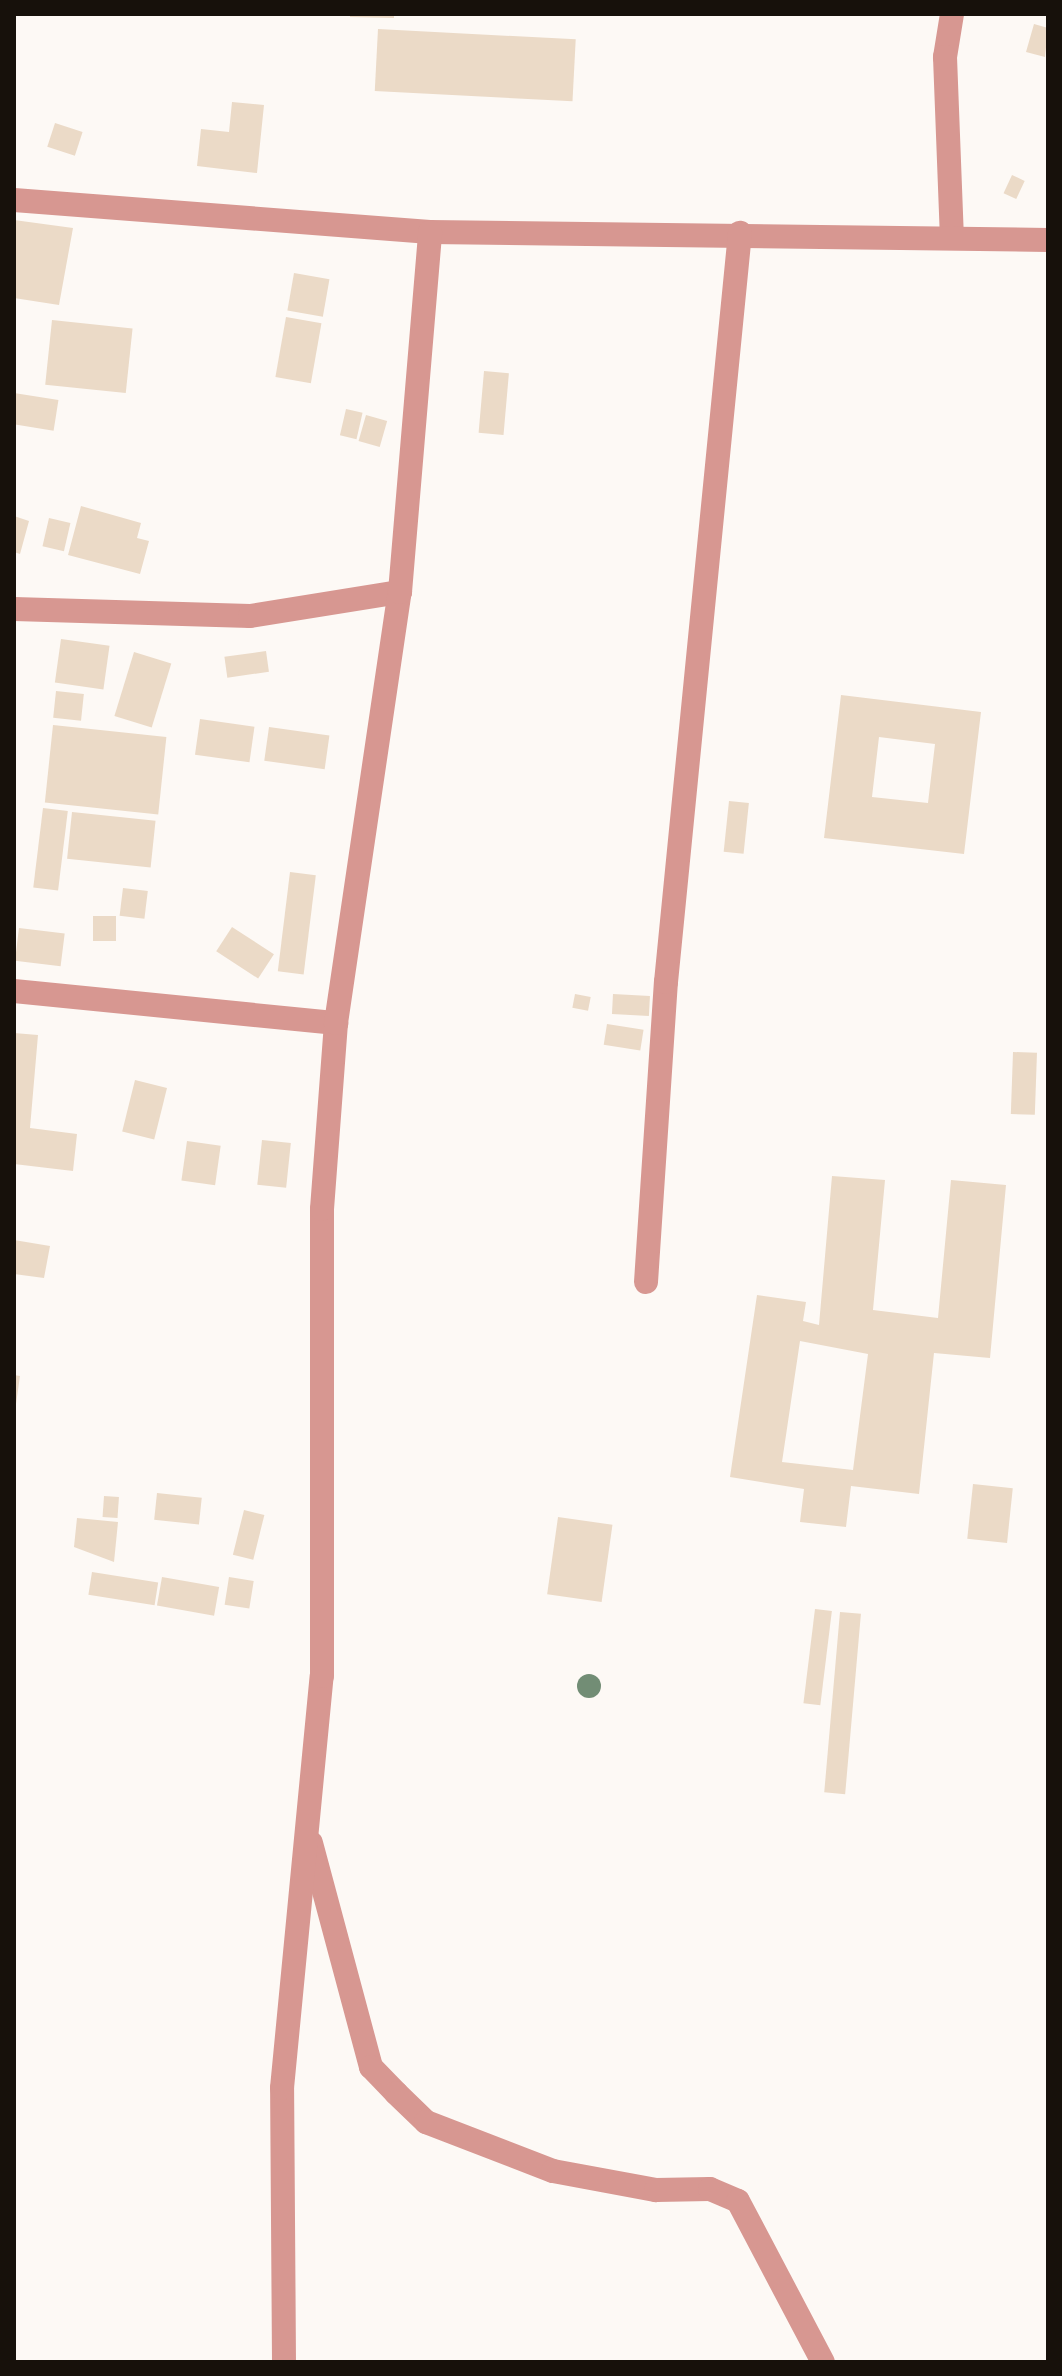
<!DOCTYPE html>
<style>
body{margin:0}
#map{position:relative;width:1062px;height:2376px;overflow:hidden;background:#fdf9f5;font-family:"Alegreya Sans",sans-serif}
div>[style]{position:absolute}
.building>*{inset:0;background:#ebdac7;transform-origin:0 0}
.street>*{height:24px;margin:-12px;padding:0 12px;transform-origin:12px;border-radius:12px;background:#d79791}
.trees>*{width:24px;height:24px;margin:-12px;border-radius:50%;background:#728d75}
span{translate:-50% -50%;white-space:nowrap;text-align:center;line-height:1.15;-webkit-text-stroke:6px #fff;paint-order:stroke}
.frame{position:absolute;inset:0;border:16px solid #17110b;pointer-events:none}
</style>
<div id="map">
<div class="building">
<i style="clip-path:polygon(350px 14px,394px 14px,394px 18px,350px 17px)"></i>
<i style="clip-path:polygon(1034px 24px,1048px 28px,1045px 57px,1026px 52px)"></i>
<i style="left:378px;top:29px;width:198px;height:62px;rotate:3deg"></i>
<i style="clip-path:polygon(232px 102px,264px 105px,257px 173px,197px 166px,201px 129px,229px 132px)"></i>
<i style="left:55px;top:123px;width:29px;height:25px;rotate:18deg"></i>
<i style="left:1012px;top:175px;width:14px;height:20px;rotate:25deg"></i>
<i style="clip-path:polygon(14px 220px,73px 228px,59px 305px,14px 298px)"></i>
<i style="left:294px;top:273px;width:36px;height:38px;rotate:10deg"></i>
<i style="left:286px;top:317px;width:36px;height:61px;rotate:10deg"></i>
<i style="left:52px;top:320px;width:81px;height:65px;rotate:6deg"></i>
<i style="left:484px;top:371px;width:25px;height:62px;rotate:5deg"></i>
<i style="left:14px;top:393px;width:45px;height:31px;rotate:9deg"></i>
<i style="left:346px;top:409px;width:17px;height:27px;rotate:13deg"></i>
<i style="left:366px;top:415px;width:22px;height:27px;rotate:16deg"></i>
<i style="clip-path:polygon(81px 506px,141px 523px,137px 538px,149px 541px,140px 574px,68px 555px)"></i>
<i style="clip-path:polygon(14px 516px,29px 521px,20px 554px,14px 552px)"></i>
<i style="left:49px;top:518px;width:22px;height:29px;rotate:13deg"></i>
<i style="left:61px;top:639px;width:49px;height:44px;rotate:8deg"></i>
<i style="left:266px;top:651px;width:21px;height:42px;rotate:82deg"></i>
<i style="left:134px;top:652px;width:39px;height:67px;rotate:17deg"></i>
<i style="left:56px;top:691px;width:28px;height:27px;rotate:6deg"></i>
<i style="clip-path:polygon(evenodd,841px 695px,981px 712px,964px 854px,824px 838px,841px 695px,879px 737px,935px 744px,928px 803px,872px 797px,879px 737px)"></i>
<i style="left:200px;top:719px;width:55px;height:36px;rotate:8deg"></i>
<i style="left:53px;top:725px;width:114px;height:78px;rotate:6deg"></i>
<i style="left:269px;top:727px;width:61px;height:34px;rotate:8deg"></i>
<i style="left:729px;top:801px;width:20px;height:51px;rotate:6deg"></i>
<i style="left:43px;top:808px;width:25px;height:80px;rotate:7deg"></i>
<i style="left:72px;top:812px;width:84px;height:47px;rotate:6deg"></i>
<i style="left:290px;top:872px;width:26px;height:100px;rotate:7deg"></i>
<i style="left:123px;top:888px;width:25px;height:28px;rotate:7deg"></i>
<i style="left:93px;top:916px;width:23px;height:25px"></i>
<i style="left:232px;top:927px;width:50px;height:29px;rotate:33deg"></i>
<i style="left:19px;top:928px;width:46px;height:33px;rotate:7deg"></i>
<i style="left:575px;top:994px;width:16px;height:14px;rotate:11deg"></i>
<i style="left:613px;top:994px;width:37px;height:20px;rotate:3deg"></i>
<i style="left:607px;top:1024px;width:37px;height:21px;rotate:9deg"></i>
<i style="clip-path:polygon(14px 1033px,38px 1035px,30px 1128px,77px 1134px,73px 1171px,14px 1164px)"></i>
<i style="left:1013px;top:1052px;width:24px;height:62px;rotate:2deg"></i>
<i style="left:135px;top:1080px;width:33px;height:53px;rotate:14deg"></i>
<i style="left:262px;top:1140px;width:29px;height:45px;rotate:6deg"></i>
<i style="left:187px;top:1141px;width:34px;height:40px;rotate:8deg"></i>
<i style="clip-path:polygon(evenodd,832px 1176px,885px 1180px,873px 1310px,938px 1318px,951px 1180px,1006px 1185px,990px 1358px,934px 1353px,919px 1494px,851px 1486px,846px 1527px,800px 1522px,804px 1489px,730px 1477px,757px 1295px,806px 1302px,803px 1321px,819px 1325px,832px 1176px,800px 1341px,868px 1354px,853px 1470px,782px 1462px,800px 1341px)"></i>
<i style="clip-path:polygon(14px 1240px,50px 1246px,44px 1278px,14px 1274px)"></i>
<i style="clip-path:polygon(14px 1375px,20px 1376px,16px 1404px,14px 1404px)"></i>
<i style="left:973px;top:1484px;width:40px;height:55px;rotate:6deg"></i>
<i style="left:157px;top:1493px;width:45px;height:27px;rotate:6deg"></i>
<i style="left:104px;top:1496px;width:15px;height:21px;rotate:4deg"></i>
<i style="left:244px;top:1510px;width:21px;height:46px;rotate:14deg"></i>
<i style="left:558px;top:1517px;width:55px;height:78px;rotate:8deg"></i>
<i style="clip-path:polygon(77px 1518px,118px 1522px,114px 1562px,74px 1547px)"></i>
<i style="left:92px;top:1572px;width:67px;height:23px;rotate:9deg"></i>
<i style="left:162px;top:1577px;width:58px;height:29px;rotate:10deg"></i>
<i style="left:229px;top:1577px;width:25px;height:28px;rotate:9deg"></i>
<i style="left:815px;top:1609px;width:17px;height:95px;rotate:7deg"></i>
<i style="left:840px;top:1612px;width:21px;height:181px;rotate:5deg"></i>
</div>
<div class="street">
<i style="left:952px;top:14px;width:44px;rotate:99.2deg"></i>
<i style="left:945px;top:57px;width:181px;rotate:87.8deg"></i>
<i style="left:14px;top:200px;width:417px;rotate:4.4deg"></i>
<i style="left:430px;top:232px;width:618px;rotate:0.74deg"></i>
<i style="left:14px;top:609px;width:236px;rotate:1.7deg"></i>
<i style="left:250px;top:616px;width:152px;rotate:-9.1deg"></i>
<i style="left:14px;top:991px;width:324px;rotate:5.7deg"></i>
<i style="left:646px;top:1282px;width:301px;rotate:-86.2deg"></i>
<i style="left:666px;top:982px;width:753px;rotate:-84.36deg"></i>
<i style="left:311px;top:1843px;width:232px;rotate:75deg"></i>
<i style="left:371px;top:2067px;width:36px;rotate:46deg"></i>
<i style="left:396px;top:2093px;width:42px;rotate:44deg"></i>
<i style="left:426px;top:2122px;width:136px;rotate:21.1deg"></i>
<i style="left:553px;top:2171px;width:105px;rotate:10.5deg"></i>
<i style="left:656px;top:2190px;width:54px;rotate:-1.1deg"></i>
<i style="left:710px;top:2189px;width:30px;rotate:23deg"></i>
<i style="left:738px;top:2201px;width:182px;rotate:62.2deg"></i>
<i style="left:284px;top:2362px;width:274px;rotate:-90.4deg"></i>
<i style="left:282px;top:2088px;width:414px;rotate:-84.5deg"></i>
<i style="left:322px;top:1676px;width:467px;rotate:-90deg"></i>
<i style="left:322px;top:1209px;width:187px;rotate:-85.7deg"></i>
<i style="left:336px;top:1023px;width:436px;rotate:-81.6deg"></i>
<i style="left:400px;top:592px;width:361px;rotate:-85.2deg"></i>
</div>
<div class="trees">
<i style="left:589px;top:1686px"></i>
</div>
<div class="frame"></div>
</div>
